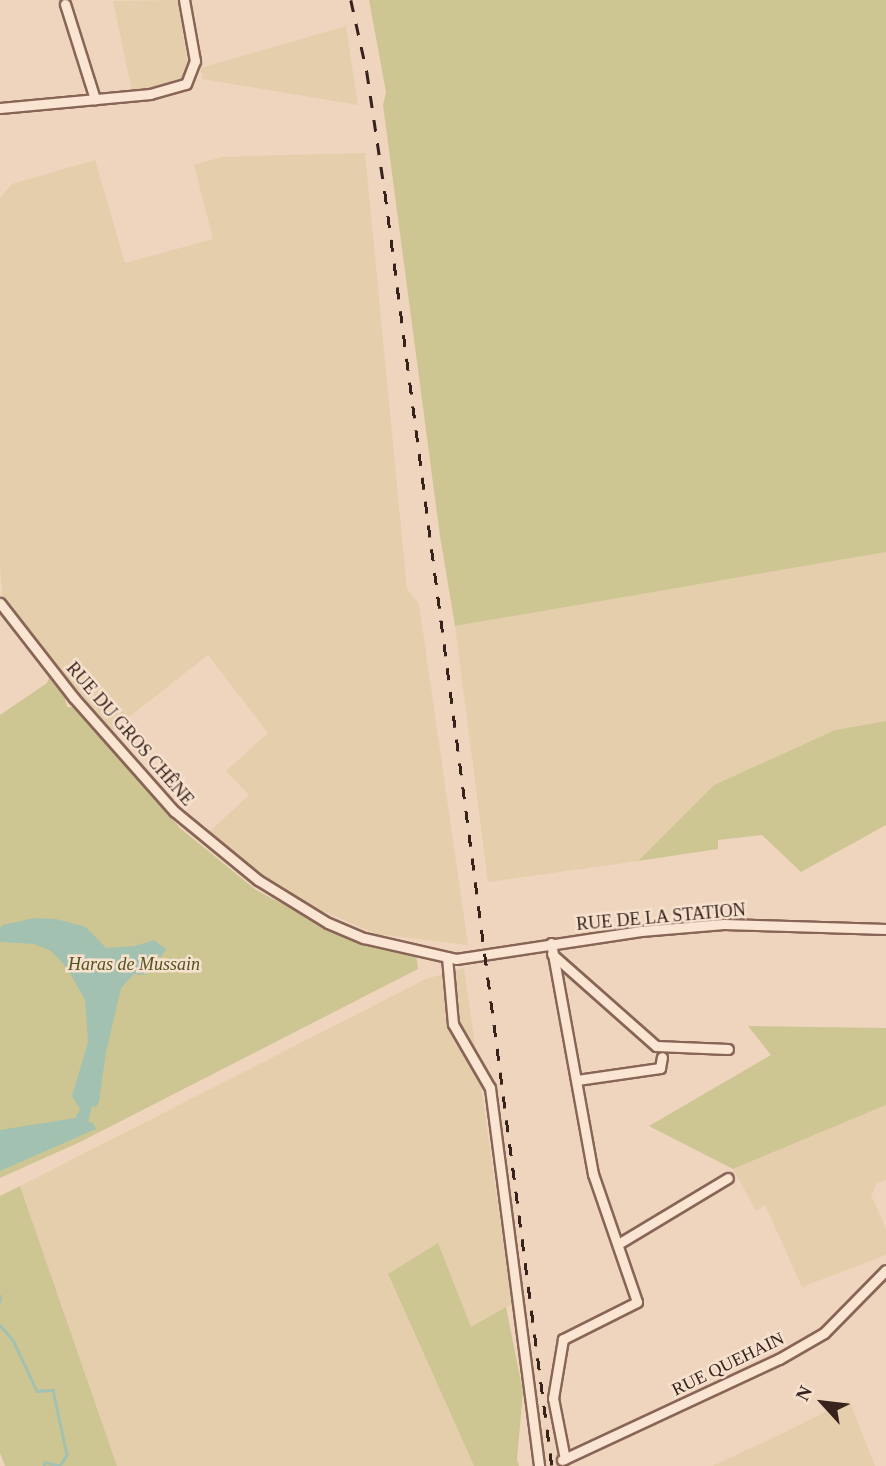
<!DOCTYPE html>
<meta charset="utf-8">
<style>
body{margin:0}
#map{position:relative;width:886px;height:1466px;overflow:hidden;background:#efd5be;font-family:Georgia,serif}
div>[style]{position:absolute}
.farmland>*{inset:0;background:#e5ceac}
.green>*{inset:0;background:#cdc692}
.water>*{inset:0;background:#a2c1b0}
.stream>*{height:2.5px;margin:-1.25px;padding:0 1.25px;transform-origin:1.25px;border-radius:1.25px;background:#a2c1b0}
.roads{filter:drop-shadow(2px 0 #886556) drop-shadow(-2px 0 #886556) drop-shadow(0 2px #886556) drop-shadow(0 -2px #886556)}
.minor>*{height:9px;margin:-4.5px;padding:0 4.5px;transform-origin:4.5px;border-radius:4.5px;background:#fae4d2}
.rail>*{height:2.5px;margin-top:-1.25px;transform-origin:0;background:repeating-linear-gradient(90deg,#37221c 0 12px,transparent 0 24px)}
span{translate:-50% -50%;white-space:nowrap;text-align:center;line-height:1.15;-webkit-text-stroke:5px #f6e1ce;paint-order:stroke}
.street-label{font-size:18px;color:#37221c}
.park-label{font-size:18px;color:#545421;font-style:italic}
.north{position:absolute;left:788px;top:1368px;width:70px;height:70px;-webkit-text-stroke:5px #f6e1ce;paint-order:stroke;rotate:297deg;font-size:19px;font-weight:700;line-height:28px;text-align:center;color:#37221c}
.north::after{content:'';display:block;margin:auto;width:24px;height:32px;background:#37221c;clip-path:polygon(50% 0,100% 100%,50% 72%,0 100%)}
</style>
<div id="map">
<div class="farmland">
<i style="clip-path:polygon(177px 0,189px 67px,186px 77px,177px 84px,132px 91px,113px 1px)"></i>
<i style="clip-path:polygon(346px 26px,358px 105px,203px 79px,200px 68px)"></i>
<i style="clip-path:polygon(365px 153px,407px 589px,419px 604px,468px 945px,377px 934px,304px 903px,235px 856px,208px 833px,249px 795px,226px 771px,268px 733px,208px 655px,110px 732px,3px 600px,0 567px,0 198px,12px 184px,95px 160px,125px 263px,213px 239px,194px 165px,222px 157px)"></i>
<i style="clip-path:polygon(886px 552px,886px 721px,835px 730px,714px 785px,638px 861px,488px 882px,455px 626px)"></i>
<i style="clip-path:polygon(464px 968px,512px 1304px,471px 1327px,455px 1289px,388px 1275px,474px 1466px,117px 1466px,20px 1186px,426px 979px)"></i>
<i style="clip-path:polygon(886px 1105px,886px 1180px,877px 1183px,871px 1195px,886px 1229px,886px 1255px,802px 1287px,765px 1205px,756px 1211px,733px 1169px)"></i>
<i style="clip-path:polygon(849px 1400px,875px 1466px,712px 1466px,781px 1434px)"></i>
</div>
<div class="green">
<i style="clip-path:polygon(369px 0,886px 0,886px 552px,455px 626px,440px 536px,383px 105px,386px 92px)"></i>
<i style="clip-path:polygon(49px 678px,65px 698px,67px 707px,75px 707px,180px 828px,256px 890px,355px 942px,416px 954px,418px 969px,80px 1142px,0 1178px,0 715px,47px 683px)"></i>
<i style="clip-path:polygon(886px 721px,886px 825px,801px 872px,762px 835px,718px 840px,718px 849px,638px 861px,714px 785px,835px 730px)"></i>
<i style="clip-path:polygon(748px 1026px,886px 1028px,886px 1105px,733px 1169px,649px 1126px,771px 1055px)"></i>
<i style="clip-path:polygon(20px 1186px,117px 1466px,5px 1466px,0 1453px,0 1196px)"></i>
<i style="clip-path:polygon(438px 1243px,471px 1327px,506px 1307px,523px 1392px,517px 1459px,519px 1466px,474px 1466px,388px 1274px)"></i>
</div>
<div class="water">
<i style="clip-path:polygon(56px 919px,86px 927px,106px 948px,135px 946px,154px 940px,166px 949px,161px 957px,149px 955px,146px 975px,134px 974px,121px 988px,106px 1052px,99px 1102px,96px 1107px,92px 1106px,88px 1122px,93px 1123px,96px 1129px,0 1171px,0 1130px,75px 1118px,80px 1109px,72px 1096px,88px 1042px,85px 1000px,67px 968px,51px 951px,34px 944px,0 942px,0 928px,3px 925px,34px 918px)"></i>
</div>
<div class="stream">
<i style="left:0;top:1296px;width:5px;rotate:90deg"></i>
<i style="left:0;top:1325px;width:20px;rotate:49deg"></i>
<i style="left:13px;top:1340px;width:56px;rotate:64.8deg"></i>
<i style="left:37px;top:1391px;width:16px;rotate:-4deg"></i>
<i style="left:53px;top:1390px;width:66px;rotate:77.8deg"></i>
<i style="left:67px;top:1455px;width:13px;rotate:122deg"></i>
<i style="left:60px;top:1466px;width:15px;rotate:-169deg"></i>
<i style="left:45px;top:1463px;width:3px;rotate:108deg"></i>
</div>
<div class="roads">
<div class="minor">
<i style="left:65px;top:4px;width:100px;rotate:72.5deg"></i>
<i style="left:0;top:108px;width:151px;rotate:-5.3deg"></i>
<i style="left:150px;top:94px;width:37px;rotate:-16deg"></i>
<i style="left:186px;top:84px;width:25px;rotate:-69deg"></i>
<i style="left:195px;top:61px;width:62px;rotate:-100.2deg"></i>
<i style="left:0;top:603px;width:120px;rotate:52.1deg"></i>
<i style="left:74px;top:698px;width:151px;rotate:48.5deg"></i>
<i style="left:174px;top:811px;width:109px;rotate:39.4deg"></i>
<i style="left:258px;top:880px;width:82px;rotate:31.6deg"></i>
<i style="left:328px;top:923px;width:39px;rotate:23deg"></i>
<i style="left:364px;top:938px;width:94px;rotate:12.9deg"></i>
<i style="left:456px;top:959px;width:187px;rotate:-8.6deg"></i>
<i style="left:641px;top:931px;width:83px;rotate:-4.8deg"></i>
<i style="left:724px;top:924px;width:162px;rotate:1.8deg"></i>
<i style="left:551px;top:943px;width:235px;rotate:79.7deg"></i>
<i style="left:593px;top:1174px;width:135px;rotate:71deg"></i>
<i style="left:637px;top:1302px;width:83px;rotate:153.4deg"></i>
<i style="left:563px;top:1339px;width:60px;rotate:99.6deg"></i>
<i style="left:553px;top:1398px;width:62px;rotate:78.9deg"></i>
<i style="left:552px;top:954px;width:139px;rotate:41.5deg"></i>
<i style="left:656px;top:1046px;width:72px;rotate:2.4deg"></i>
<i style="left:447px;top:957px;width:67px;rotate:84.9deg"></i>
<i style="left:453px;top:1024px;width:74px;rotate:60deg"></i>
<i style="left:490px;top:1088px;width:381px;rotate:82.6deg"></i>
<i style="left:577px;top:1080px;width:84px;rotate:-8.2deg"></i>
<i style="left:660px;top:1068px;width:11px;rotate:-80deg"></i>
<i style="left:618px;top:1244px;width:128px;rotate:-31deg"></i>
<i style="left:562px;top:1460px;width:239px;rotate:-25deg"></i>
<i style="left:779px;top:1359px;width:52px;rotate:-30deg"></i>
<i style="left:824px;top:1333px;width:88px;rotate:-45.5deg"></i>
</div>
</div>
<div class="rail">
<i style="left:351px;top:0;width:74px;rotate:77.5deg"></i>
<i style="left:367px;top:72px;width:121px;rotate:81.5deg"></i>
<i style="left:385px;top:192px;width:1285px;rotate:82.53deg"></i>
</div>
<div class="street-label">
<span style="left:130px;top:734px;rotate:49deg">RUE DU GROS CHÊNE</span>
<span style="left:661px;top:917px;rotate:-5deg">RUE DE LA STATION</span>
<span style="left:728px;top:1364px;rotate:-26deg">RUE QUEHAIN</span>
</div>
<div class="park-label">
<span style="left:134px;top:964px">Haras de Mussain</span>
</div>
<div class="north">N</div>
</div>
